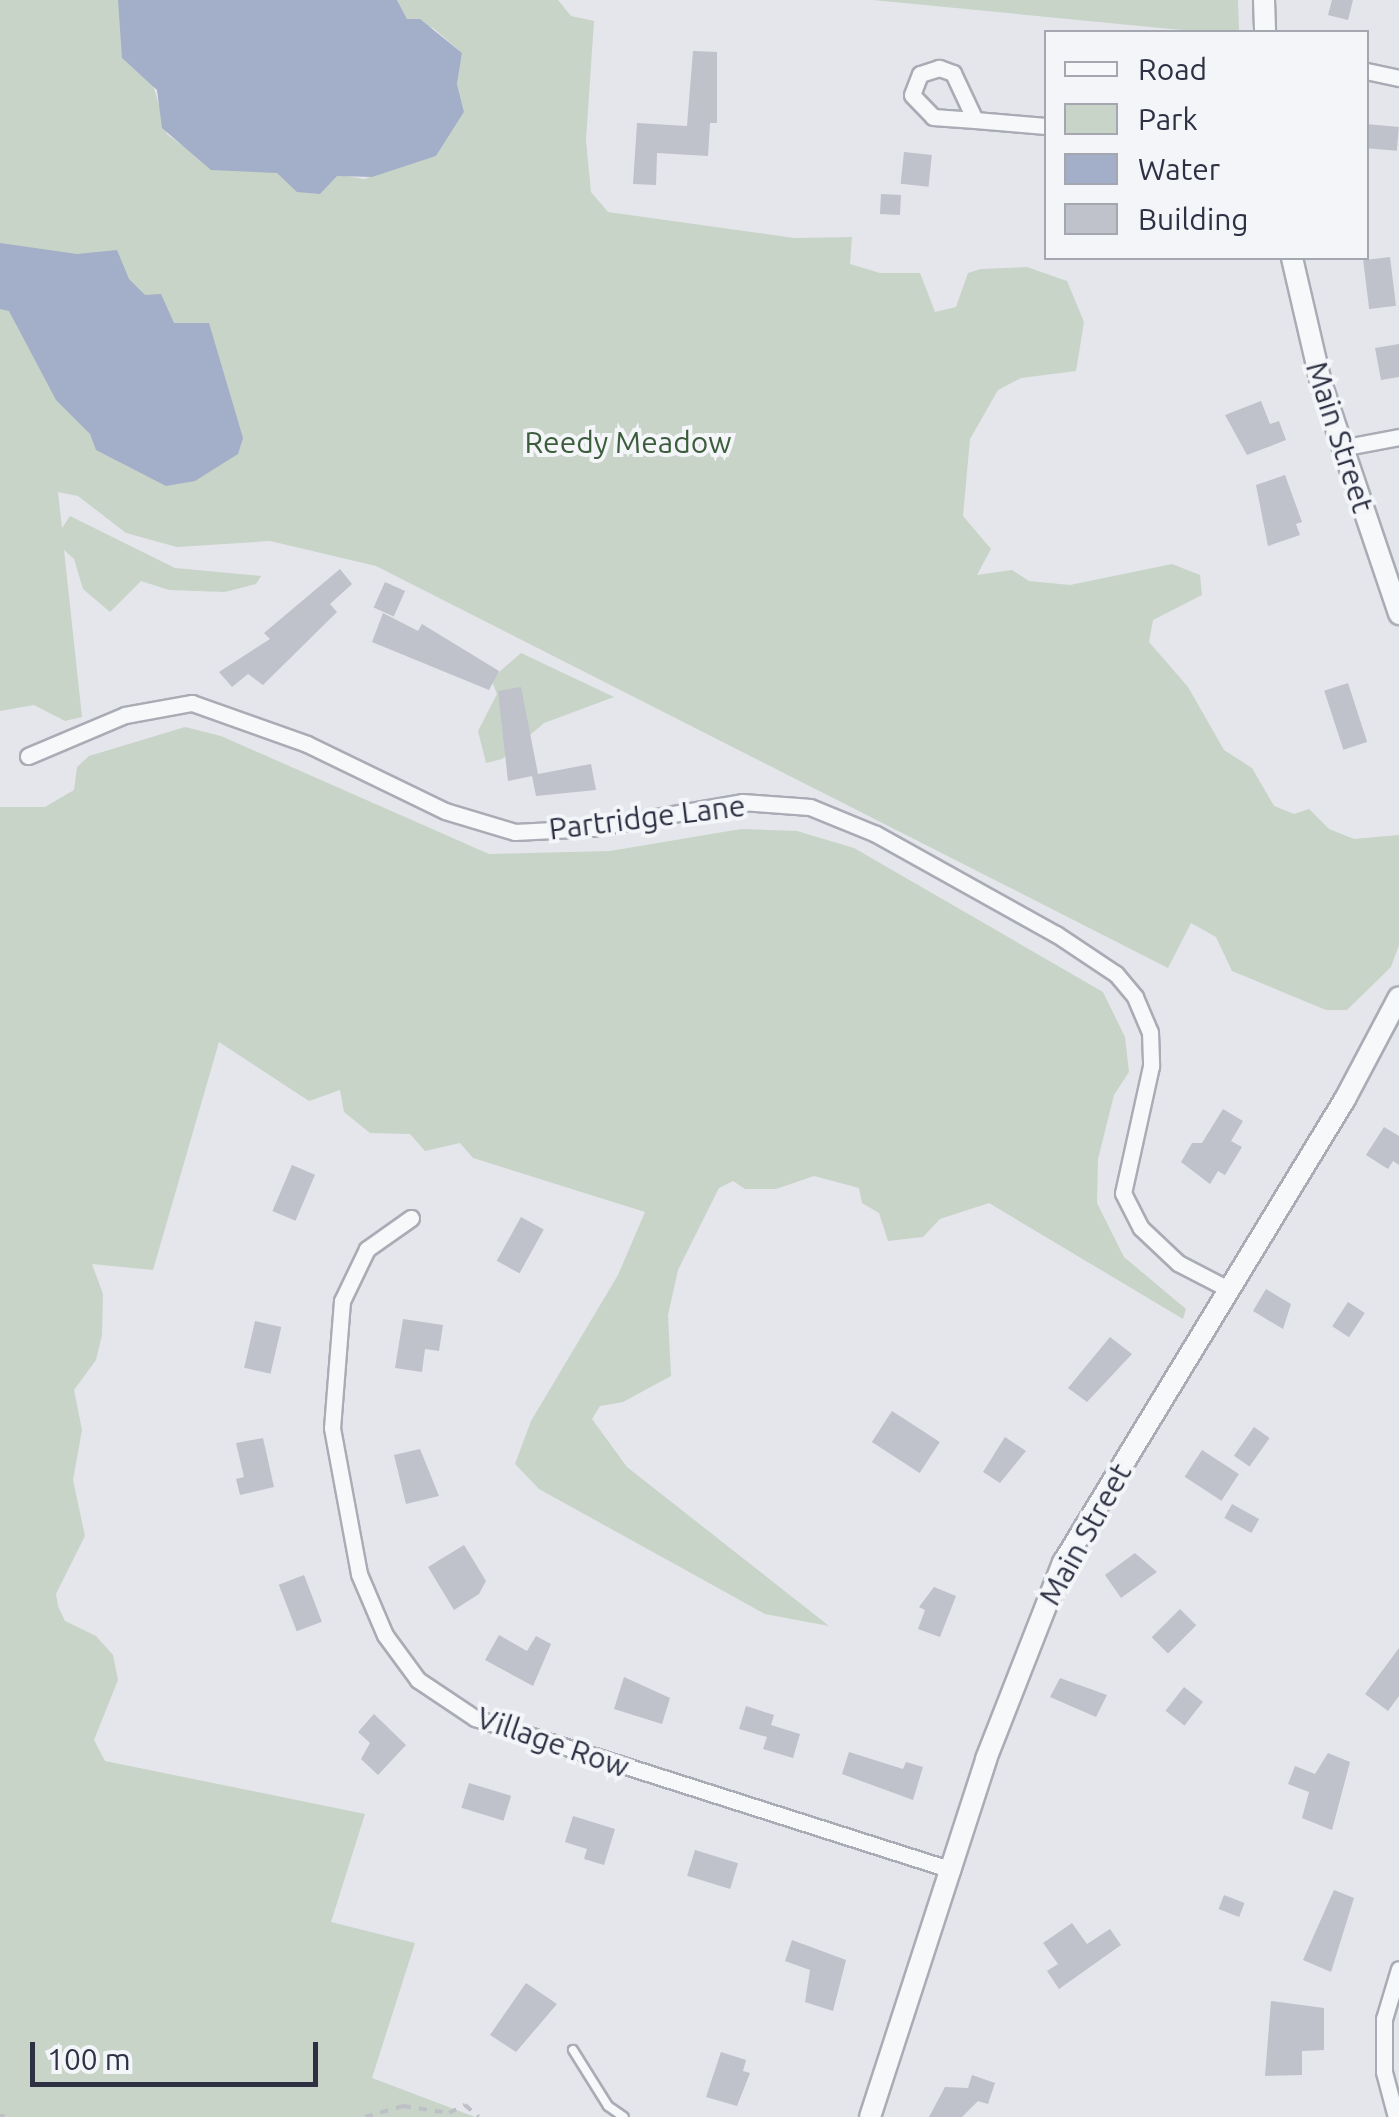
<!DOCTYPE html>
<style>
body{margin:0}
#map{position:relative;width:1399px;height:2117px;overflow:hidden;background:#e5e6eb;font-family:Ubuntu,sans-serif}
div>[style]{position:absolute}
.green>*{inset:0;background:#c7d4c7}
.water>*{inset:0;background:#a3aec8}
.building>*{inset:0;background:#bfc1cb;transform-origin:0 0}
.path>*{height:4px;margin-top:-2px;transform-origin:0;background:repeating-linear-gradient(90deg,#bec0c7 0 8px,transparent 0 16px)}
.roads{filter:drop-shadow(2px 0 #aaacb5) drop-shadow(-2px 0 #aaacb5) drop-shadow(0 2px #aaacb5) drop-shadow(0 -2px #aaacb5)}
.service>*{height:8px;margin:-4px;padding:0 4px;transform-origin:4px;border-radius:4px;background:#f7f8fa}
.minor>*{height:15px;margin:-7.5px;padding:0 7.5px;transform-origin:7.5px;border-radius:7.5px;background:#f7f8fa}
.tertiary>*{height:20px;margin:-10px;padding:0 10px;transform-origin:10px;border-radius:10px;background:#f7f8fa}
span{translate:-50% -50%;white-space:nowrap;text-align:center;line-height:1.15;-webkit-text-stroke:8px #f4f5f9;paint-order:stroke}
.street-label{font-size:30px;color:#2d3143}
.park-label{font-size:30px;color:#3c5d3c}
.legend{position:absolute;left:1044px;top:30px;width:325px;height:230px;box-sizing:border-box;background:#f4f5f9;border:2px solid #a4a7b0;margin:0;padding:12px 18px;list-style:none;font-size:30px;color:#2d3143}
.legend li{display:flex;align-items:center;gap:20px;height:50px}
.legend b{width:50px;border:2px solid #a4a7b0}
.scale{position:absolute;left:30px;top:2042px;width:288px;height:45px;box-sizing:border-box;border:5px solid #2d3143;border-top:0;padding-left:12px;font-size:30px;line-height:35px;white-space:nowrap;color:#2d3143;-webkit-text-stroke:8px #f4f5f9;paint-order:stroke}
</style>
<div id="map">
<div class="green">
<i style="clip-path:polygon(0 0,118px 0,125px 61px,153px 84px,167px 134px,187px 149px,364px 179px,436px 156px,464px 112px,457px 84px,462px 53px,433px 28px,407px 19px,397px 0,558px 0,571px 16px,594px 21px,586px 140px,591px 192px,608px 212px,795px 238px,852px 237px,850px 264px,880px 273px,920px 273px,935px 312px,956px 307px,968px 273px,981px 269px,1027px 267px,1067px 281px,1084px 322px,1076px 371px,1021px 378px,998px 390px,970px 439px,963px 516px,991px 549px,977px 575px,1012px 570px,1029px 581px,1070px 585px,1172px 564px,1200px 575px,1202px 595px,1153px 620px,1149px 642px,1188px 687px,1224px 750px,1252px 768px,1274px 806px,1294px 814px,1309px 809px,1329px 829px,1354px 839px,1399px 835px,1399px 945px,1391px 967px,1347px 1010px,1326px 1010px,1232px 971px,1216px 937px,1191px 923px,1168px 968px,376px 566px,270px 541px,177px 547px,126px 533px,78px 496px,58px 492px,62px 528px,70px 516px,175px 568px,261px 576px,256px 584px,225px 592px,169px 590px,141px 581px,110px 612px,83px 589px,74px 559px,64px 550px,82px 717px,65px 721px,34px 705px,0 711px)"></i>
<i style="clip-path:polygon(873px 0,1238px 0,1239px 32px,1202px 32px)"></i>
<i style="clip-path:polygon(521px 653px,614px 697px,544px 723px,502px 759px,486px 763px,478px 731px,497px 694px,491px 679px)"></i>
<i style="clip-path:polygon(185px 727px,221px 736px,489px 854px,610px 851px,741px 829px,797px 831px,854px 848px,1103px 992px,1125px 1037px,1129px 1072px,1114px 1095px,1098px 1159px,1097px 1203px,1124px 1257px,1186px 1309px,1183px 1319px,989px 1203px,940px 1219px,923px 1237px,888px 1241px,879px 1213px,862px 1203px,859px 1188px,814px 1176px,776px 1189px,745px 1189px,733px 1181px,719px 1188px,678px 1270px,668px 1315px,671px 1376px,623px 1402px,600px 1406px,592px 1419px,627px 1467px,829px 1626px,765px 1614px,539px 1489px,515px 1464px,531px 1421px,618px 1275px,645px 1212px,473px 1158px,460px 1143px,425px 1151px,410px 1134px,370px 1133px,344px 1112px,340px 1090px,309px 1101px,219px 1042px,153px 1270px,92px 1264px,103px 1294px,102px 1335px,96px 1360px,74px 1390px,82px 1430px,73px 1480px,85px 1536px,56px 1594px,58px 1606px,65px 1621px,96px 1636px,113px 1655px,118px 1680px,94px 1740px,105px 1761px,365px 1814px,331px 1922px,415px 1943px,372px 2078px,475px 2117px,0 2117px,0 807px,45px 807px,74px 790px,77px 767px,89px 756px)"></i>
</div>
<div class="water">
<i style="clip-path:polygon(118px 0,397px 0,407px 19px,420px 19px,462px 53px,457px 84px,464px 112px,436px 156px,372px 177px,337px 176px,320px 194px,297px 192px,277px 173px,211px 170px,162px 128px,157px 90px,122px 58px)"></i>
<i style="clip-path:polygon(0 243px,77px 254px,117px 250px,129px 279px,145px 295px,161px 294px,174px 323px,209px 323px,243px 438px,238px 454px,195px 481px,166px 486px,96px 450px,90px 434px,56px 400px,9px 311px,0 309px)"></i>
</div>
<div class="building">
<i style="clip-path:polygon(1332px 0,1353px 0,1348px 20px,1328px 15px)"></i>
<i style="clip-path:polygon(693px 51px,717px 52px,717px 123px,710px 123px,708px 156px,657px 153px,656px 185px,633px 184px,637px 123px,687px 126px)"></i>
<i style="left:1366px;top:124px;width:33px;height:24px;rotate:5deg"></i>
<i style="left:904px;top:152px;width:28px;height:32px;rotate:6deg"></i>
<i style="left:881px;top:194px;width:20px;height:20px;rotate:3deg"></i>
<i style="left:1390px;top:257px;width:49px;height:27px;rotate:83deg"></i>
<i style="clip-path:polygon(1399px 344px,1399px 377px,1381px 380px,1375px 348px)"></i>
<i style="clip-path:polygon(1261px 401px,1270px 424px,1279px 421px,1286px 440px,1247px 455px,1225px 415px)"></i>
<i style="clip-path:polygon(1285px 475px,1302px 522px,1296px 524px,1300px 535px,1268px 546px,1256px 485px)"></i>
<i style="clip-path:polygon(340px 569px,352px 584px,330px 604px,337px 612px,263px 685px,248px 674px,232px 687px,219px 672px,270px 639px,264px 633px)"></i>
<i style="left:385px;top:582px;width:22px;height:28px;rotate:24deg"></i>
<i style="clip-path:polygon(383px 613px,418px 631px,422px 624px,499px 671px,489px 690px,372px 642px)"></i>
<i style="left:1348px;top:683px;width:62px;height:25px;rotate:72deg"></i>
<i style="clip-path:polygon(521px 687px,538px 774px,591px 764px,596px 790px,536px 796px,532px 776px,508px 781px,498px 691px)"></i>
<i style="clip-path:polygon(1223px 1109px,1243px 1121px,1231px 1141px,1242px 1147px,1225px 1175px,1218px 1171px,1210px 1184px,1181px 1162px,1192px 1143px,1202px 1143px)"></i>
<i style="clip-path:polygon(1384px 1127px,1399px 1136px,1399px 1165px,1393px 1161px,1388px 1169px,1366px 1155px)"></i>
<i style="left:292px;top:1165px;width:25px;height:50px;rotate:23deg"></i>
<i style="left:521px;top:1217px;width:26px;height:50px;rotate:29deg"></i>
<i style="clip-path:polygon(1266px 1289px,1291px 1304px,1283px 1329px,1253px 1311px)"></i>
<i style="left:1348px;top:1302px;width:20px;height:29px;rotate:33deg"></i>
<i style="clip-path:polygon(403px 1319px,443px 1325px,439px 1351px,425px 1349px,422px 1372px,395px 1368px)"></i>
<i style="left:255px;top:1321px;width:27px;height:48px;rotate:13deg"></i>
<i style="clip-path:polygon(1110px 1337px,1132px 1354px,1087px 1402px,1068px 1388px)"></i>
<i style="left:892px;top:1411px;width:57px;height:37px;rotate:33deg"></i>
<i style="left:1254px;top:1427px;width:19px;height:35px;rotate:35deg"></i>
<i style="clip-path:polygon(1005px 1437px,1026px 1451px,1000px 1483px,983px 1472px)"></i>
<i style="clip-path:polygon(263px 1438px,274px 1487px,240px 1495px,236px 1479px,244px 1477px,236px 1443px)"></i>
<i style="clip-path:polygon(420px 1449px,439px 1496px,406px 1504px,394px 1455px)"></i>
<i style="left:1202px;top:1450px;width:44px;height:32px;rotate:33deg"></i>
<i style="left:1232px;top:1504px;width:31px;height:16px;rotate:29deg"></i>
<i style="clip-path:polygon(464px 1545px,486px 1581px,479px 1594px,454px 1610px,428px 1567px)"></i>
<i style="clip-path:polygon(1135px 1553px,1157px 1572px,1121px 1598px,1105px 1575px)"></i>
<i style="left:304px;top:1575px;width:50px;height:27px;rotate:69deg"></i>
<i style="clip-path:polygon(934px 1587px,956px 1596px,940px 1637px,918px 1629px,925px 1610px,919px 1607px)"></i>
<i style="left:1180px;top:1609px;width:23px;height:40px;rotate:45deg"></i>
<i style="clip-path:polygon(499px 1635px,527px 1651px,536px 1636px,551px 1644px,533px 1686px,485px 1660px)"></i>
<i style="clip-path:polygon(1399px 1648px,1399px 1696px,1388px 1711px,1365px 1694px)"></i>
<i style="clip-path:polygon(624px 1677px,670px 1698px,662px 1724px,614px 1709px)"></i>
<i style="clip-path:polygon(1060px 1678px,1107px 1695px,1096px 1717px,1050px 1697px)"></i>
<i style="left:1184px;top:1687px;width:24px;height:30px;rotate:38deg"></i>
<i style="clip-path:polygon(746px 1706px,774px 1715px,771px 1725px,800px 1734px,793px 1758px,763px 1749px,767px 1737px,739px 1729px)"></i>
<i style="clip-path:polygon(374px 1714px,406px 1745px,378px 1775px,361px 1759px,370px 1743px,358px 1732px)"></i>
<i style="clip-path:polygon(849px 1752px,903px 1769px,906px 1762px,923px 1767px,913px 1800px,842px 1774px)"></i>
<i style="clip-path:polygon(1328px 1753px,1350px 1762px,1332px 1830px,1302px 1818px,1309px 1792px,1288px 1784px,1295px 1766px,1315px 1774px)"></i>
<i style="left:469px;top:1783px;width:44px;height:26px;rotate:17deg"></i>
<i style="clip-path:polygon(573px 1816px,615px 1829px,604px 1865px,584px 1859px,587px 1849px,565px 1842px)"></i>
<i style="left:695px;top:1850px;width:45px;height:27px;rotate:17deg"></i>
<i style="clip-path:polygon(1334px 1890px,1354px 1898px,1331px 1972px,1303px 1960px)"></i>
<i style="left:1224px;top:1895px;width:22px;height:15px;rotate:21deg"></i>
<i style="clip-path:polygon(1072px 1923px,1087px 1944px,1110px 1929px,1121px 1945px,1059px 1989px,1047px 1971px,1058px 1964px,1043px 1943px)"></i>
<i style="clip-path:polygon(792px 1940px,846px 1960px,833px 2011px,805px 2002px,810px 1970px,785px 1961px)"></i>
<i style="clip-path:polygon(526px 1983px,557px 2004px,516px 2052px,490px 2035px)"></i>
<i style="clip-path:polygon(1271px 2001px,1324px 2008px,1324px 2050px,1302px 2051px,1302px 2075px,1265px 2076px)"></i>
<i style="clip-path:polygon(721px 2052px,746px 2060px,743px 2071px,750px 2073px,737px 2106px,706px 2097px)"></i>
<i style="clip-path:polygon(972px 2075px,995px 2083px,988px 2104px,978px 2101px,962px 2117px,929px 2117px,945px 2087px,968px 2088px)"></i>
</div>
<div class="path">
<i style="left:0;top:2115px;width:5px;rotate:22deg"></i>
<i style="left:365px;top:2117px;width:40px;rotate:-16deg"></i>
<i style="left:403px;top:2106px;width:47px;rotate:8.7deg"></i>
<i style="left:449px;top:2113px;width:18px;rotate:-27deg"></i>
<i style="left:465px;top:2105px;width:18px;rotate:41deg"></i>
</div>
<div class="roads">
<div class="service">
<i style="left:573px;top:2050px;width:66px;rotate:58deg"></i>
<i style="left:608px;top:2106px;width:19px;rotate:35deg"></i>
</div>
<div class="minor">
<i style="left:1366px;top:71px;width:34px;rotate:12deg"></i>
<i style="left:975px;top:120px;width:52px;rotate:-115.1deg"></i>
<i style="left:953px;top:73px;width:15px;rotate:-160deg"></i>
<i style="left:939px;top:68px;width:20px;rotate:162deg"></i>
<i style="left:920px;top:74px;width:22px;rotate:111deg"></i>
<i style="left:912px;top:95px;width:30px;rotate:46deg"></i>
<i style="left:933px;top:117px;width:42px;rotate:4.1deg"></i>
<i style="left:975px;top:120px;width:71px;rotate:4.8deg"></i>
<i style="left:1341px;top:448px;width:59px;rotate:-10.7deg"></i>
<i style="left:28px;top:756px;width:105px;rotate:-22.9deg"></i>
<i style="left:125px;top:715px;width:68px;rotate:-10.2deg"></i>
<i style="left:192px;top:703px;width:122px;rotate:19.6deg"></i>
<i style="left:307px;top:744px;width:153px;rotate:25.9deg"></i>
<i style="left:445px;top:811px;width:73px;rotate:16.7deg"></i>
<i style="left:515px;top:832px;width:77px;rotate:-3deg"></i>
<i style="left:592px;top:828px;width:152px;rotate:-9.8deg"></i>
<i style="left:742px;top:802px;width:68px;rotate:4.2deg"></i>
<i style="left:810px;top:807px;width:71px;rotate:22.2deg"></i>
<i style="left:876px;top:834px;width:206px;rotate:29.1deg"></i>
<i style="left:1056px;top:934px;width:72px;rotate:33.7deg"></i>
<i style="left:1116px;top:974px;width:30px;rotate:50deg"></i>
<i style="left:1135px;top:997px;width:38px;rotate:67deg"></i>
<i style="left:1150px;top:1032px;width:34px;rotate:88deg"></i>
<i style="left:1151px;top:1066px;width:130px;rotate:102.4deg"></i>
<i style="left:1123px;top:1193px;width:39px;rotate:63deg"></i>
<i style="left:1141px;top:1228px;width:51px;rotate:43.4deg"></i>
<i style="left:1178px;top:1263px;width:59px;rotate:27.4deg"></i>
<i style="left:411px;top:1218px;width:54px;rotate:144.8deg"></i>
<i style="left:367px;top:1249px;width:58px;rotate:115.7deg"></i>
<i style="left:342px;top:1301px;width:127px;rotate:94.5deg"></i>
<i style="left:332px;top:1428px;width:148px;rotate:79.5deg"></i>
<i style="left:359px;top:1574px;width:66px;rotate:66.9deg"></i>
<i style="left:385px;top:1635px;width:56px;rotate:53.7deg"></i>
<i style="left:418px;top:1680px;width:69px;rotate:33.7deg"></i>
<i style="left:475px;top:1718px;width:501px;rotate:17.67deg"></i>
<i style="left:1396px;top:2117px;width:47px;rotate:-104.9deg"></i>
<i style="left:1384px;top:2072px;width:53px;rotate:-90deg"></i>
<i style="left:1384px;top:2019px;width:52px;rotate:-73.3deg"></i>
</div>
<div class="tertiary">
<i style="left:1264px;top:0;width:32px;rotate:88deg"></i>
<i style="left:1292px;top:258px;width:128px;rotate:76.9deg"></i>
<i style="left:1321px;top:383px;width:244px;rotate:71.3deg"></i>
<i style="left:870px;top:2117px;width:376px;rotate:-72deg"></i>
<i style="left:986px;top:1759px;width:211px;rotate:-68.6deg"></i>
<i style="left:1063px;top:1563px;width:543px;rotate:-58.71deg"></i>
<i style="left:1345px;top:1099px;width:115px;rotate:-62.1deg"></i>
</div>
</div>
<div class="street-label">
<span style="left:1340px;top:437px;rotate:72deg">Main Street</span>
<span style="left:647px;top:817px;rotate:-7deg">Partridge Lane</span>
<span style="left:1085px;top:1534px;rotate:-61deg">Main Street</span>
<span style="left:553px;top:1742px;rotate:19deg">Village Row</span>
</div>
<div class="park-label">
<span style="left:628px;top:442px">Reedy Meadow</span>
</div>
<ul class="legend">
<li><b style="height:12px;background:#f7f8fa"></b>Road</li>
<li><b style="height:28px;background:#c7d4c7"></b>Park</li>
<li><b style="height:28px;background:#a3aec8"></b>Water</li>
<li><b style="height:28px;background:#bfc1cb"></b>Building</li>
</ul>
<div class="scale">100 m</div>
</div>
